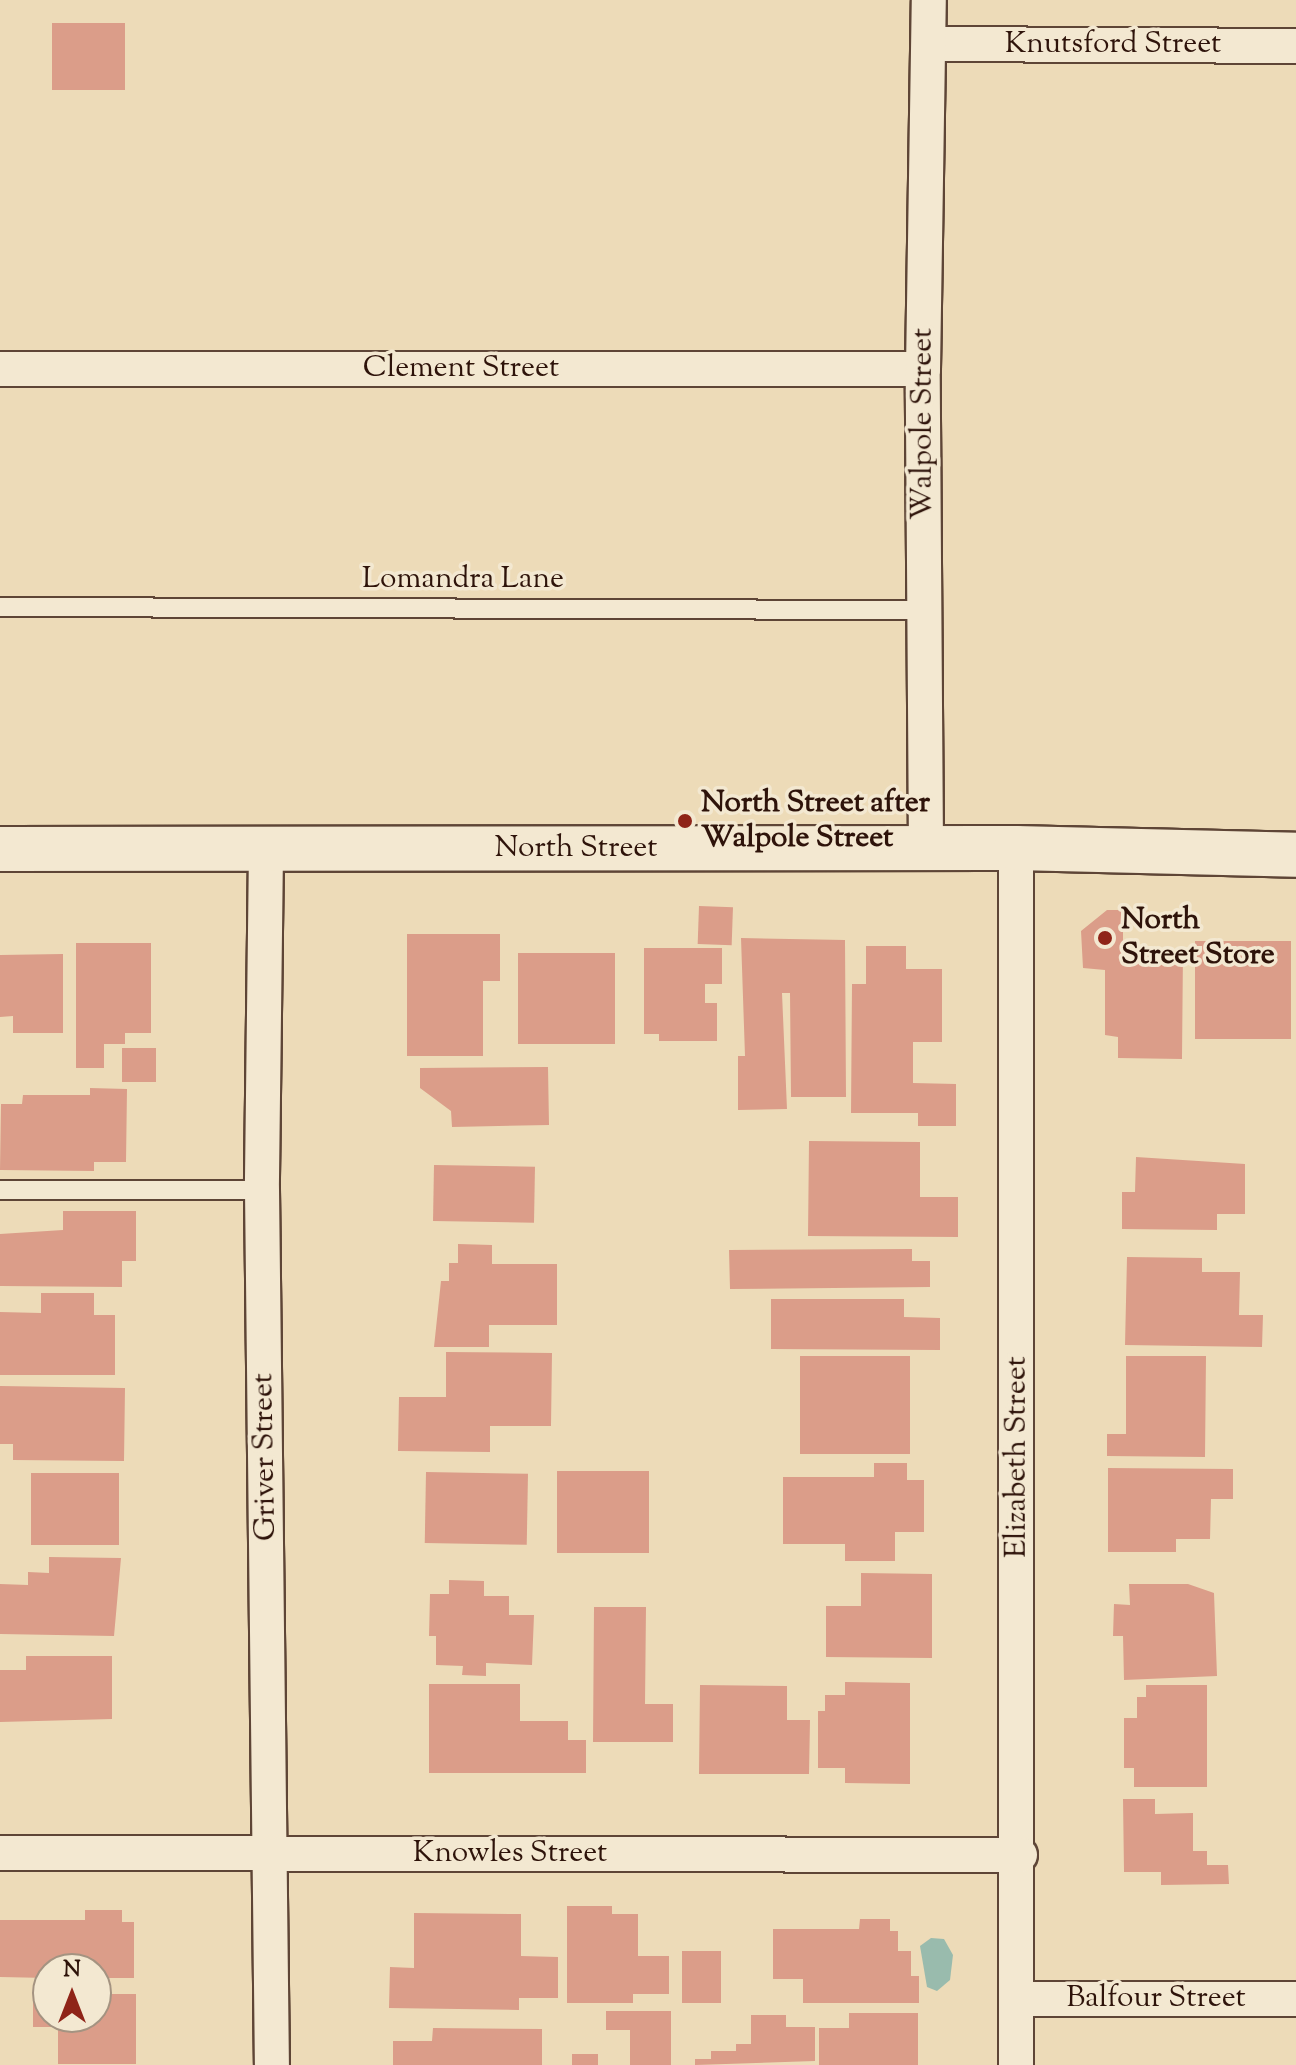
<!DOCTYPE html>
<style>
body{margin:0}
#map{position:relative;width:1296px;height:2065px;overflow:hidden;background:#eddbb8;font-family:"Sorts Mill Goudy",serif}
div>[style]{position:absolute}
.water>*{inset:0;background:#99bbad}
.building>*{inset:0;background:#db9d89;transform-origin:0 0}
.roads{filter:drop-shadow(2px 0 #5e4536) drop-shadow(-2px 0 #5e4536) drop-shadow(0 2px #5e4536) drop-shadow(0 -2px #5e4536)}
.service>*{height:18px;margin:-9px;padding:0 9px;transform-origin:9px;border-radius:9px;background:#f3e8d1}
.minor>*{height:34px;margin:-17px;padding:0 17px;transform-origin:17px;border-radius:17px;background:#f3e8d1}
.tertiary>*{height:44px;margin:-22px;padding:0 22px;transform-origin:22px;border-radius:22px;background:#f3e8d1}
.dots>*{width:22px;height:22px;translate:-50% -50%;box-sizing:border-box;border:4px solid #f3e8d1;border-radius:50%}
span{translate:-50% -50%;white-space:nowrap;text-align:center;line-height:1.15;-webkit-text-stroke:7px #f3e8d1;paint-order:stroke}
.street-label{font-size:30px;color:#2e130a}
.poi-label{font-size:30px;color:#2e130a;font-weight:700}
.left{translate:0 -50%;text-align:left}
.north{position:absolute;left:32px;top:1953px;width:80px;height:80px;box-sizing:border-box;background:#f3e8d1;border:2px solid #a49381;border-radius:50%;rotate:0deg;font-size:22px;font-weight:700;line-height:32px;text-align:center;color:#2e130a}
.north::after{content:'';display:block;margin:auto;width:28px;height:36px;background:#8f2418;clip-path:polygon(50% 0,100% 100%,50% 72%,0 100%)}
</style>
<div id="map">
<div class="water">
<i style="clip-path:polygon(931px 1938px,944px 1939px,953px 1955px,950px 1980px,937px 1991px,927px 1987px,920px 1946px)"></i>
</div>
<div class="building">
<i style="left:125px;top:23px;width:67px;height:73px;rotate:90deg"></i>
<i style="left:699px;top:906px;width:34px;height:38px;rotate:2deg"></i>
<i style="clip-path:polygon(1107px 910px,1123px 910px,1123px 950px,1183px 951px,1182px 1059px,1118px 1058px,1118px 1037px,1105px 1035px,1105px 970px,1083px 968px,1081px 931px)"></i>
<i style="clip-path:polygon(407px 934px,500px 934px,500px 981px,483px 981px,483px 1056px,407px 1056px)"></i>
<i style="clip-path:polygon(741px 938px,845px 940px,846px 1097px,791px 1097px,790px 993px,782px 993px,787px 1109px,738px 1110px,738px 1056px,745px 1056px)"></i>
<i style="left:1195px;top:941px;width:96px;height:98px"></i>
<i style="clip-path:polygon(76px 943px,151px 943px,151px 1033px,125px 1033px,125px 1044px,104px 1044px,104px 1068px,76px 1068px)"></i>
<i style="clip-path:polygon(866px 946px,906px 946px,906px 969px,942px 969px,942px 1042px,913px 1042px,913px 1083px,956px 1084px,956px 1126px,918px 1126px,918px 1113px,851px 1113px,852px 984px,866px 984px)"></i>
<i style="clip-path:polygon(644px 948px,722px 948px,722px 984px,705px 984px,705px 1003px,717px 1003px,717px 1041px,659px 1041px,659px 1034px,644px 1034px)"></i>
<i style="left:518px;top:953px;width:97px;height:91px"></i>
<i style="clip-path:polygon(63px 954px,63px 1033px,13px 1033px,13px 1016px,0 1017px,0 955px)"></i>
<i style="left:122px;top:1048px;width:34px;height:34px"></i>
<i style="clip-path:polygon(548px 1067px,549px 1125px,452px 1127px,451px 1111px,420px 1088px,420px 1068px)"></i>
<i style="clip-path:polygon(90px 1088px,127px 1089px,126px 1162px,94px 1162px,94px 1171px,0 1170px,1px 1104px,22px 1104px,23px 1095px,90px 1095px)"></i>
<i style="clip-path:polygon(809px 1141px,920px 1142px,920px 1197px,958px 1197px,958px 1237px,808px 1236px)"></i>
<i style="clip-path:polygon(1136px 1157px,1245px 1164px,1245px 1214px,1217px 1214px,1217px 1230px,1122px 1229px,1122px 1192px,1135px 1192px)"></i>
<i style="left:434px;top:1165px;width:101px;height:56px;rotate:1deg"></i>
<i style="clip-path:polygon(63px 1211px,136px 1211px,136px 1261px,122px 1261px,122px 1287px,0 1286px,0 1234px,63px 1230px)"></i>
<i style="clip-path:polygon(458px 1244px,492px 1245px,492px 1264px,557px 1264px,557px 1325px,489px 1325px,489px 1347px,434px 1347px,441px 1281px,449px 1281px,449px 1263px,458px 1263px)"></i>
<i style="clip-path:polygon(912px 1249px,912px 1261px,930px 1261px,930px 1287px,730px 1289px,729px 1250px)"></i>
<i style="clip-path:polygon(1127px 1257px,1202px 1258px,1202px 1272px,1240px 1272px,1239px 1315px,1263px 1315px,1262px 1347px,1125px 1345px)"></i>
<i style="clip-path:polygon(41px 1293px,94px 1293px,94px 1315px,115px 1315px,115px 1375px,0 1375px,0 1312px,41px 1313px)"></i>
<i style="clip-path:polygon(771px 1299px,904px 1299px,904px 1317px,940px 1318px,940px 1350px,771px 1349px)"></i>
<i style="clip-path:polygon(446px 1352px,552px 1353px,551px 1426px,490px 1426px,490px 1452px,398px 1451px,399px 1397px,446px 1397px)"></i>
<i style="left:800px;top:1356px;width:110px;height:98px"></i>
<i style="clip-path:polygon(1126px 1356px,1206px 1356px,1205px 1457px,1107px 1456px,1107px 1434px,1126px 1434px)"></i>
<i style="clip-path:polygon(0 1386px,125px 1388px,124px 1461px,13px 1460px,13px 1444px,0 1444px)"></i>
<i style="clip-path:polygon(874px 1463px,907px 1463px,907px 1480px,924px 1480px,924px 1532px,895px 1532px,895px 1561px,845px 1561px,845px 1544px,783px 1544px,783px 1477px,874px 1477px)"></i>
<i style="clip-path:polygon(1108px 1468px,1233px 1469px,1233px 1499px,1211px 1499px,1210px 1539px,1176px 1539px,1176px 1552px,1108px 1552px)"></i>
<i style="left:649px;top:1471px;width:82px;height:92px;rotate:90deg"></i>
<i style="left:426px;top:1472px;width:102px;height:71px;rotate:1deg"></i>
<i style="left:31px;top:1473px;width:88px;height:72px"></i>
<i style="clip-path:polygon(49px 1557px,121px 1558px,114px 1636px,0 1634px,0 1584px,28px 1585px,28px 1572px,49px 1573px)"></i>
<i style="clip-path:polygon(861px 1573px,932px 1574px,932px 1658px,826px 1657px,826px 1606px,861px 1606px)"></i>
<i style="clip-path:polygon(449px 1580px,484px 1581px,484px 1596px,509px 1596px,509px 1615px,534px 1615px,532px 1665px,486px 1663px,486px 1676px,462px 1675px,463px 1666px,436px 1665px,436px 1636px,429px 1636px,430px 1594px,449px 1594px)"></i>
<i style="clip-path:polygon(1129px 1584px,1188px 1584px,1214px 1593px,1217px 1676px,1124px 1680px,1123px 1636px,1113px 1636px,1114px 1604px,1130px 1605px)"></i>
<i style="clip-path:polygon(594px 1607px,646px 1607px,645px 1704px,673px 1704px,673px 1742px,593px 1742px)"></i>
<i style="clip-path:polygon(26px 1656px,112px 1656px,112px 1719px,0 1722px,0 1670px,26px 1670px)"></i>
<i style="clip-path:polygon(845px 1682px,910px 1683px,910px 1784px,845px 1783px,845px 1768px,818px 1768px,818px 1711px,825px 1711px,825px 1695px,845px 1695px)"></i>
<i style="clip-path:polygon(429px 1684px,520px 1684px,520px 1721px,568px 1721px,568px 1740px,586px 1740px,586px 1773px,429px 1773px)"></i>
<i style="clip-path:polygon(700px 1685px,787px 1686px,787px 1720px,810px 1720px,809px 1774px,699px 1774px)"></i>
<i style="clip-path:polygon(1146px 1685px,1207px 1685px,1207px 1787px,1134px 1787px,1134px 1768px,1124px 1768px,1124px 1718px,1137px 1718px,1137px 1697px,1146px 1697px)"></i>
<i style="clip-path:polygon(1123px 1799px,1155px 1799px,1155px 1814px,1193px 1813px,1193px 1851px,1207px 1851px,1207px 1865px,1228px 1865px,1229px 1884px,1161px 1885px,1161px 1872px,1124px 1872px)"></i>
<i style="clip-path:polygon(567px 1906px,612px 1906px,612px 1914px,638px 1914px,638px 1956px,669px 1956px,669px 1994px,633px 1994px,633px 2003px,567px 2003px)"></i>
<i style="clip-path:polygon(85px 1910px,122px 1910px,122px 1922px,134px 1922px,134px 1978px,96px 1978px,96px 1969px,48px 1969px,48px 1978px,0 1977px,0 1920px,85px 1920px)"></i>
<i style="clip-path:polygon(414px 1913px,521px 1914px,521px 1956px,558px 1957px,558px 1998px,519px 1998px,519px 2010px,389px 2008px,390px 1967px,414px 1968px)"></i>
<i style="clip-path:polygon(860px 1919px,890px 1919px,890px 1931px,898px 1931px,898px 1951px,911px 1951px,911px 1976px,919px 1976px,919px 2003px,803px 2003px,803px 1979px,773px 1979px,773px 1929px,859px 1929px)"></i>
<i style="left:682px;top:1951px;width:39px;height:52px"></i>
<i style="clip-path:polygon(33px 1994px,48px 1994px,48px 2017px,96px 2017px,96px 1994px,136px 1994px,136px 2064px,58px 2064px,58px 2027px,33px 2027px)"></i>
<i style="clip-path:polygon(606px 2011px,671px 2011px,671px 2065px,630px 2065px,630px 2030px,606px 2030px)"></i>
<i style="clip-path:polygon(849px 2013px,918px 2013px,918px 2065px,819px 2065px,819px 2028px,849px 2028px)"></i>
<i style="clip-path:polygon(751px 2015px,786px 2015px,786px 2027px,815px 2027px,815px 2061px,695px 2065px,695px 2059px,711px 2059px,711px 2051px,736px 2051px,736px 2044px,751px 2044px)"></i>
<i style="clip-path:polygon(433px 2028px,542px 2029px,542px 2065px,393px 2065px,393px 2041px,432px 2041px)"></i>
<i style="left:572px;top:2054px;width:26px;height:11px"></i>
</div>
<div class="roads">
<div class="service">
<i style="left:0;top:607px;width:926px;rotate:0.19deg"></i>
<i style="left:0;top:1190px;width:262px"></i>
</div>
<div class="minor">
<i style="left:929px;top:44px;width:367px;rotate:0.3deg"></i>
<i style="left:0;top:369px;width:923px"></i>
<i style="left:926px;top:848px;width:479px;rotate:-90.4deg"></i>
<i style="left:923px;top:369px;width:369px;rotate:-89.1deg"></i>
<i style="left:1016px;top:848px;width:1217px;rotate:90deg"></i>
<i style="left:266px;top:850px;width:340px;rotate:90.7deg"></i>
<i style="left:262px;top:1190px;width:875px;rotate:89.35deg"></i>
<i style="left:0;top:1853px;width:1020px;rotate:0.11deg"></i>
<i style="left:1016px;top:1999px;width:280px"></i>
</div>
<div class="tertiary">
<i style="left:0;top:849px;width:1016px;rotate:-0.06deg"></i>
<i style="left:1016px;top:848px;width:280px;rotate:1.4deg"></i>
</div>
</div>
<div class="dots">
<i style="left:685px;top:821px;background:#8f2418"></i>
<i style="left:1105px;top:938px;background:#8f2418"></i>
</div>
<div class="street-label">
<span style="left:1113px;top:45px">Knutsford Street</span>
<span style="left:461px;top:369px">Clement Street</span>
<span style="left:924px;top:424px;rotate:-90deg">Walpole Street</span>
<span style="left:463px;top:580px">Lomandra Lane</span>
<span style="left:576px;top:849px">North Street</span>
<span style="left:266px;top:1457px;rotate:-91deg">Griver Street</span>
<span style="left:1018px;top:1457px;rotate:-90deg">Elizabeth Street</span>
<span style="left:510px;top:1854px">Knowles Street</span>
<span style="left:1156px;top:1999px">Balfour Street</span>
</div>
<div class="poi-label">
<span class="left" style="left:701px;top:821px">North Street after<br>Walpole Street</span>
<span class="left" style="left:1121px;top:938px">North<br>Street Store</span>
</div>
<div class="north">N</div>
</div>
